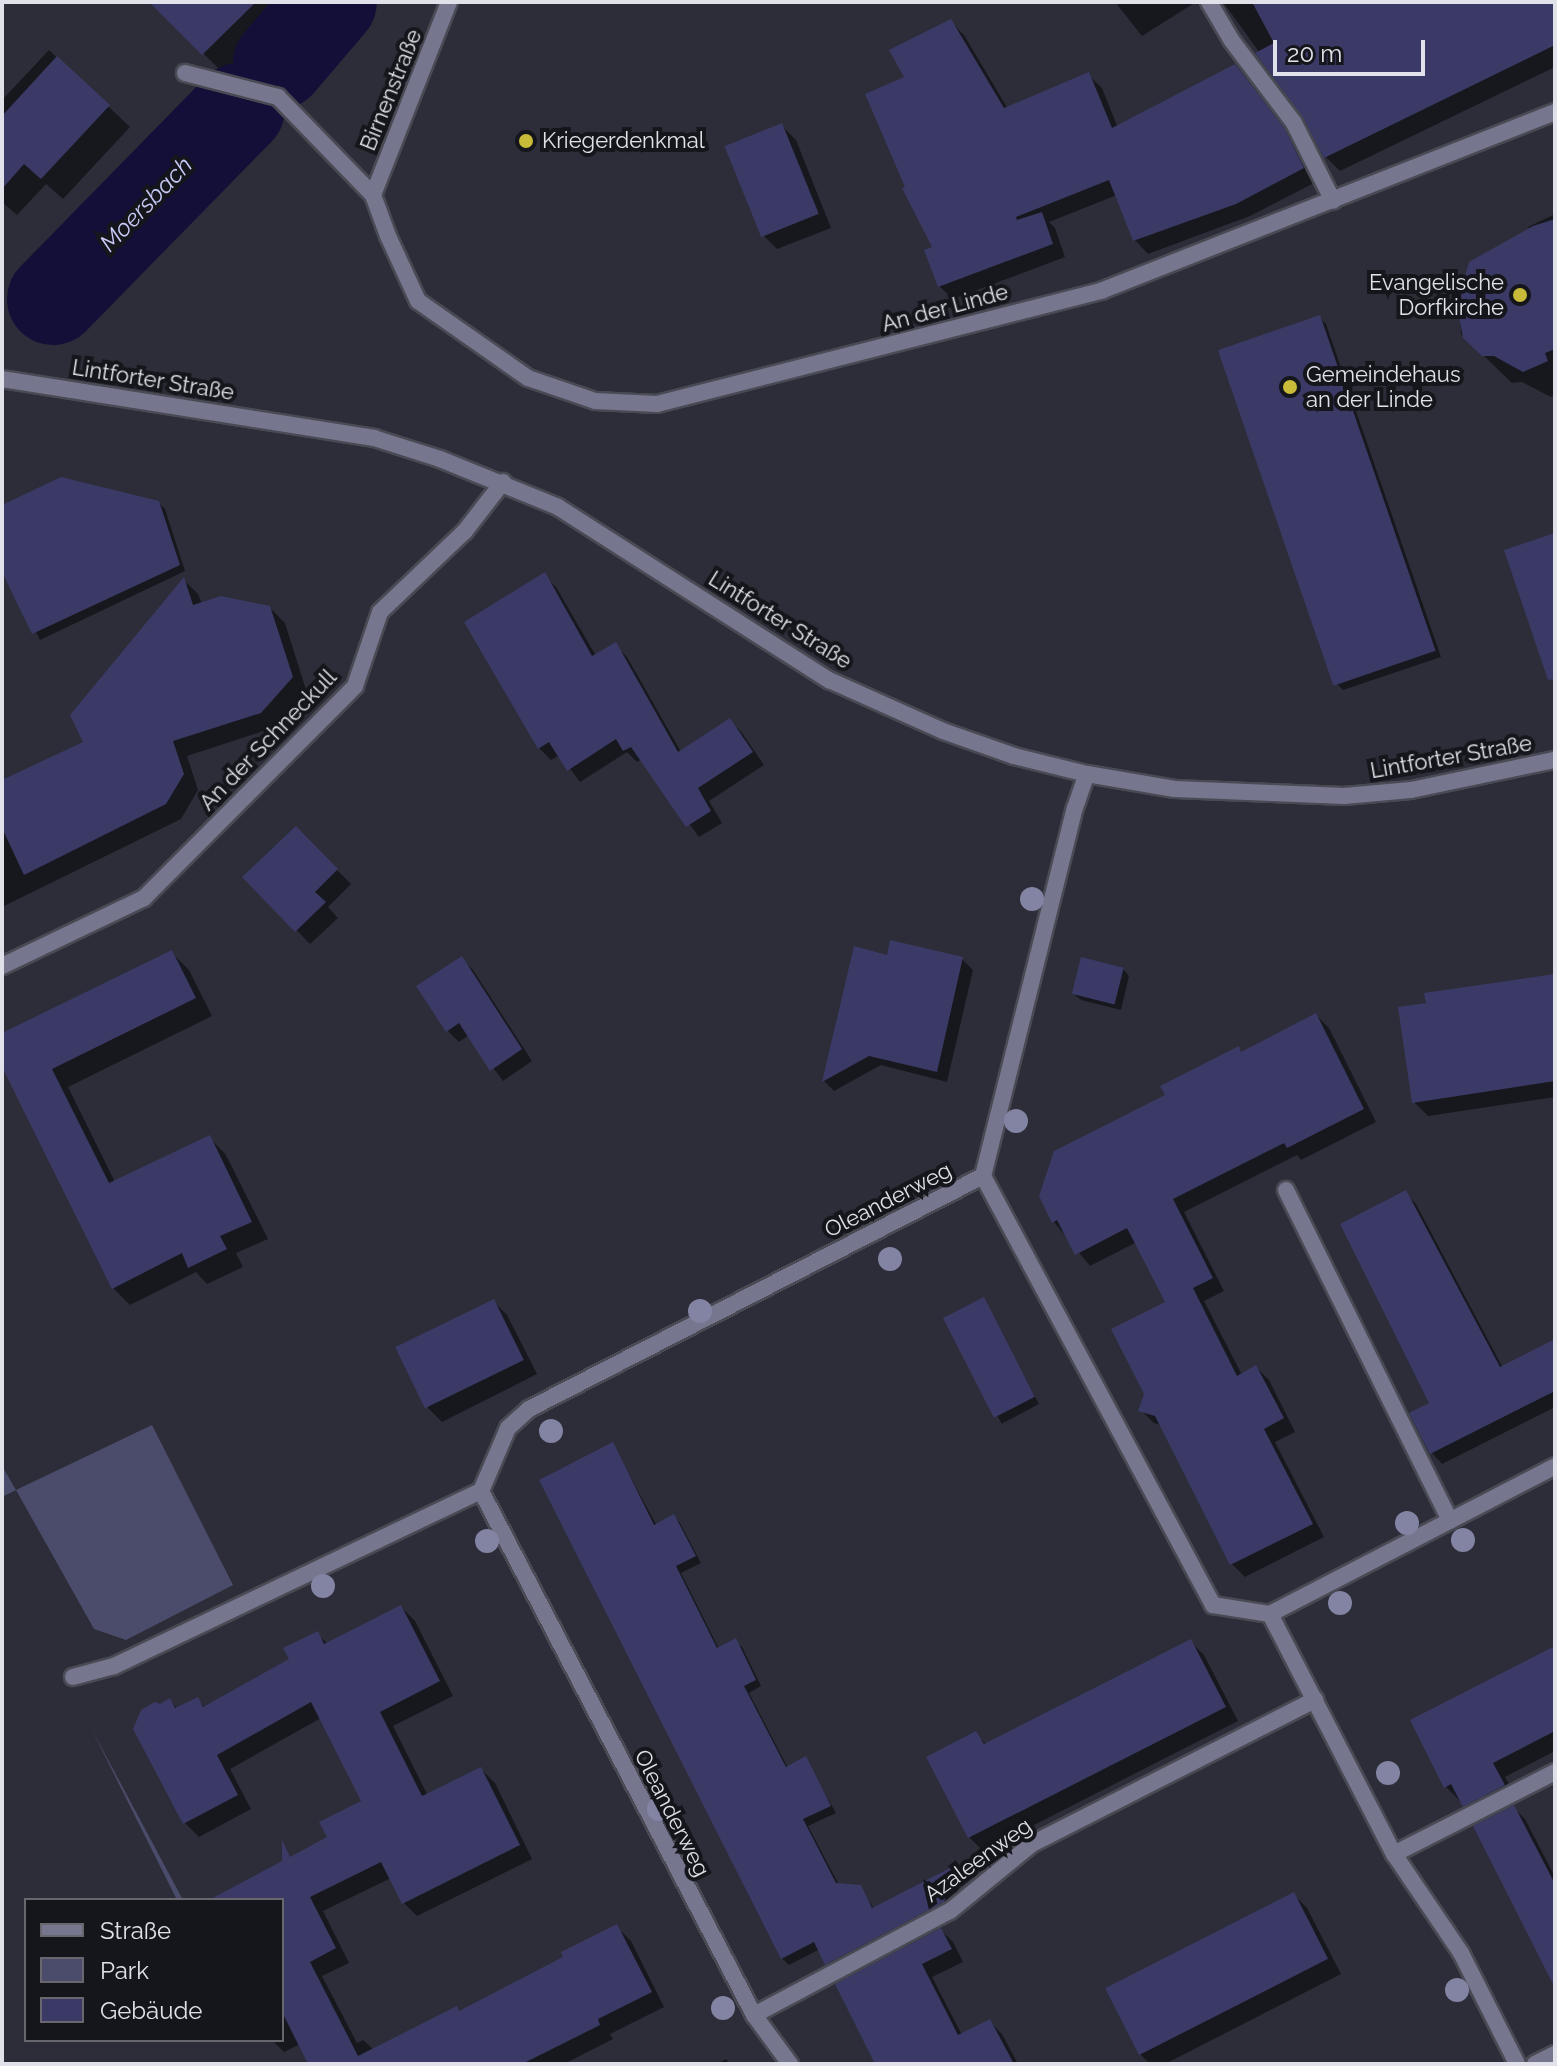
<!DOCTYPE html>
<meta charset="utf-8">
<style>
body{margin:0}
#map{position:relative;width:1557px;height:2066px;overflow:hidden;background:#2c2d38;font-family:Raleway,sans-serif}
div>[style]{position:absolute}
.green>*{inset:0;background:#4b4c6b}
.shadow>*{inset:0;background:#0007;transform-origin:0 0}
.river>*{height:92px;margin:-46px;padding:0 46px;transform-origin:46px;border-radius:46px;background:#140f38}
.building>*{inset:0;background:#3b3a67;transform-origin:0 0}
.roads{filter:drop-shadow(2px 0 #494a54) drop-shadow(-2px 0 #494a54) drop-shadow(0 2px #494a54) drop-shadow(0 -2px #494a54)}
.service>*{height:16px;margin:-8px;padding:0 8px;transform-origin:8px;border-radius:8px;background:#76778e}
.minor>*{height:16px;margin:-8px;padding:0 8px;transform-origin:8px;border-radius:8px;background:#76778e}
.tertiary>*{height:16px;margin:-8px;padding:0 8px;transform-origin:8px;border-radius:8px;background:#76778e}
.trees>*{width:24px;height:24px;margin:-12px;border-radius:50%;background:#8384a3}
.dots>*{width:22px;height:22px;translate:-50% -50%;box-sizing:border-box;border:4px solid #15161b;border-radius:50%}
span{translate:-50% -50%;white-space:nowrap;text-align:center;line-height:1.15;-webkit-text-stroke:8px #15161b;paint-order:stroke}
.street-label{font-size:22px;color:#e1e1e9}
.poi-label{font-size:22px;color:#e1e1e9}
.left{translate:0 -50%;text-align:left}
.right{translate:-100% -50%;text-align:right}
.water-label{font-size:24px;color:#c7c9f6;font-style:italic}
.frame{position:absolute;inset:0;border:4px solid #e1e1e9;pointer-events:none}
.legend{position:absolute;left:24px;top:1898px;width:260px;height:144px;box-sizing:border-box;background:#15161b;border:2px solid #67676d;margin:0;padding:10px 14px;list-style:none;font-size:24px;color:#e1e1e9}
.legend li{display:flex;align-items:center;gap:16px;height:40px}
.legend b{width:40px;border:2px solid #67676d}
.scale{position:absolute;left:1273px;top:40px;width:152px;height:36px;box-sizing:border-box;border:4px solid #e1e1e9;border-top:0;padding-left:10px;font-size:24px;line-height:28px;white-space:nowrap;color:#e1e1e9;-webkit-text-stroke:6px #15161b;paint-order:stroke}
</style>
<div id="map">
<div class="green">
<i style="clip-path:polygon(152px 1425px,233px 1585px,126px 1640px,94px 1629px,16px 1490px,2px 1497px,2px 1466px,16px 1490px)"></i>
<i style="clip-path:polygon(91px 1728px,183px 1900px,177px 1900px)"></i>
</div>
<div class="shadow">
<i style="clip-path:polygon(152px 2px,297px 2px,224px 74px)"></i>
<i style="clip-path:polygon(1115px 2px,1196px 2px,1142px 36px)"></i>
<i style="clip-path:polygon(1223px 2px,1555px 2px,1555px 67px,1340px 171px,1325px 156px,1305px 116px)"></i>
<i style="clip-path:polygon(951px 22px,964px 35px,1008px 109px,1088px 75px,1102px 88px,1118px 128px,1235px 66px,1297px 144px,1316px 182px,1250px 216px,1148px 254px,1135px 240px,1117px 195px,1049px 222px,1055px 228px,1065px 257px,953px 299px,939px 286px,935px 248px,908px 188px,906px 78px)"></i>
<i style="clip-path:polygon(49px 50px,130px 127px,63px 199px,46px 184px,17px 215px,2px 202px,2px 100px)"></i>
<i style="clip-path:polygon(782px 126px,796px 140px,831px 228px,777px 249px,763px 235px)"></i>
<i style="clip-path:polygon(1555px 214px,1555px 395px,1551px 397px,1522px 382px,1512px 383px,1461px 334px,1460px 308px,1530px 231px,1528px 227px)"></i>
<i style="clip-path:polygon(1319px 317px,1326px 324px,1441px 657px,1343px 690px,1336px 683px)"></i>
<i style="clip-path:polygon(158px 502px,165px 509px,185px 571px,40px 640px,2px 567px,2px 507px)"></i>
<i style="clip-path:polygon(544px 575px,556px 587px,596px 656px,615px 645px,627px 657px,681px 752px,730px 720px,742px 733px,764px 765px,709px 801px,722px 823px,699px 837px,642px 759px,637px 762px,627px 752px,580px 782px,560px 755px,551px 760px,539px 748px)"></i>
<i style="clip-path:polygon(184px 580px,198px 594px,202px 604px,269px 607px,285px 623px,307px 693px,276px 727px,187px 756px,198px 790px,181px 819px,2px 907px,2px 782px,85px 743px)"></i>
<i style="clip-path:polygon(296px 829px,351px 884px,328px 907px,338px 918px,310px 944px,245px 877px)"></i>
<i style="clip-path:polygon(856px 948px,889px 957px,962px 959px,973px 970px,947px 1082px,881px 1065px,834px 1091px,824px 1081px)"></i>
<i style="clip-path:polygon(171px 952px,189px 970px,212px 1016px,68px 1087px,115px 1182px,209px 1137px,226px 1155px,268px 1239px,236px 1253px,243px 1267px,207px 1284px,196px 1272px,130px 1305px,113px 1288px,2px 1063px,2px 1035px)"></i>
<i style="clip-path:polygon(462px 959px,473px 970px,532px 1061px,503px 1081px,469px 1035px,459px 1042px,448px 1031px)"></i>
<i style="clip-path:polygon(1123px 969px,1129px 976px,1121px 1010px,1081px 1000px,1074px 994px)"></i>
<i style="clip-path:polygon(1555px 976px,1555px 1097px,1428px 1116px,1414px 1102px)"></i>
<i style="clip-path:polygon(1316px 1015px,1329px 1028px,1376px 1122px,1301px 1160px,1297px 1155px,1184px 1212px,1224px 1291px,1204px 1301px,1242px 1375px,1256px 1367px,1269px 1380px,1295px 1432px,1275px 1442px,1324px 1537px,1245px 1577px,1232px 1564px,1162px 1425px,1154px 1423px,1141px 1410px,1168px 1302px,1137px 1242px,1090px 1266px,1054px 1222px,1168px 1096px,1238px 1049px,1242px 1053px)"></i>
<i style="clip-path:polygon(1405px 1193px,1416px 1204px,1503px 1368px,1555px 1341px,1555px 1407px,1442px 1464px,1432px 1453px,1412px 1414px,1432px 1403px)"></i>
<i style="left:983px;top:1299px;width:119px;height:42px;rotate:62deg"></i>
<i style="clip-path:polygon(493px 1301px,507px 1315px,537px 1374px,442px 1422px,428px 1408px,398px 1349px)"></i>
<i style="clip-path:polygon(613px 1445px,657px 1526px,674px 1517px,680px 1523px,701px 1563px,681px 1573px,719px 1649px,735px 1641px,742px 1647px,761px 1686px,749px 1693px,788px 1768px,805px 1759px,836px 1813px,808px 1826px,839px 1885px,860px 1887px,874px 1909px,958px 1866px,964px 1872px,953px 1906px,834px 1970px,820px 1949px,789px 1965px,782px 1958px)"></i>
<i style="clip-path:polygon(401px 1607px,415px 1621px,453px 1696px,393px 1726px,428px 1796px,481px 1769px,495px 1783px,532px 1859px,417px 1916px,403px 1902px,391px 1878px,323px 1911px,349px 1963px,322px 1976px,357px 2043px,363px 2040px,374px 2050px,457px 2009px,461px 2012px,566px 1958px,617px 1927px,631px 1941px,664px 2007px,610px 2034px,613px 2039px,564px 2064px,310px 2064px,300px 2044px,284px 2052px,272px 2040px,282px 2040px,282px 1900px,226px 1900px,330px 1838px,364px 1802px,321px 1718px,230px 1769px,251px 1809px,199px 1837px,185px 1823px,136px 1728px,170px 1701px,178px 1709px,197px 1699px,206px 1708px,292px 1660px,317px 1634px,328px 1644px)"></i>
<i style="clip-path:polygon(1191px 1642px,1204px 1655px,1238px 1721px,983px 1851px,969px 1837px,976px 1734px,987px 1745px)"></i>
<i style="clip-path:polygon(1555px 1649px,1555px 1751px,1505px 1777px,1517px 1799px,1478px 1819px,1446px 1787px)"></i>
<i style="clip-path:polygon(1514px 1808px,1525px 1819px,1555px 1877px,1555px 1977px)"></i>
<i style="clip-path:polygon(1293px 1894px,1307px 1908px,1341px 1974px,1165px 2064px,1150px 2064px,1141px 2055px,1107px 1989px)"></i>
<i style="clip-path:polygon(941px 1930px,953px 1942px,963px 1962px,932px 1977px,962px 2035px,990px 2022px,1002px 2034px,1018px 2064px,878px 2064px,838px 1985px)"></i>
<i style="clip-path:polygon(726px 2059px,731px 2064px,716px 2064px)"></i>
</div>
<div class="river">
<i style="left:279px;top:63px;width:80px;rotate:-49.6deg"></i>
<i style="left:53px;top:299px;width:266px;rotate:-45.6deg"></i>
</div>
<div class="building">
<i style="clip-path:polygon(149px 2px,256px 2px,202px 55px)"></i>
<i style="clip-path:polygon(1252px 2px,1555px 2px,1555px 45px,1324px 158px,1303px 117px,1255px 53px,1274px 43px)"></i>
<i style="clip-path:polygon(951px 19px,1004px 108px,1089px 72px,1112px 128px,1235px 64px,1285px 129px,1304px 168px,1236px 204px,1133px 241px,1109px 180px,1016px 217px,1017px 220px,1042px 212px,1053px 244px,938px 287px,924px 250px,932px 247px,902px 188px,905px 187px,865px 94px,904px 77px,889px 50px)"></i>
<i style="clip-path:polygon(57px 56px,110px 105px,41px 179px,24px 164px,2px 189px,2px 116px)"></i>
<i style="left:782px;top:123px;width:98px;height:62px;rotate:68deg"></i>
<i style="clip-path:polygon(1555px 219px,1555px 349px,1545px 353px,1548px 361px,1523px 372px,1494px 356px,1482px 356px,1463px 338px,1457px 305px,1469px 262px,1533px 226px)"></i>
<i style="left:1320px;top:315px;width:355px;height:108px;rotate:71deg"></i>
<i style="clip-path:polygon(61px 477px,159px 501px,180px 565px,32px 634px,2px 572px,2px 505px)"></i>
<i style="clip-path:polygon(1555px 533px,1555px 679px,1548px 680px,1504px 550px)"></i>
<i style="clip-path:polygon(545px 572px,592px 656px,616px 642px,678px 752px,730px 718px,753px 752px,698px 788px,711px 811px,686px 827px,631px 747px,623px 751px,616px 739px,567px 771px,549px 742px,538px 749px,464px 622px)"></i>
<i style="clip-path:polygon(184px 577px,193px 605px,221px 596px,270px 606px,293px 677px,261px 713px,173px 741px,184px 774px,166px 804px,24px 875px,2px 828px,2px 780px,83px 742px,70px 715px)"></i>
<i style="clip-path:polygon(296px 826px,338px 869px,315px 892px,326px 902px,295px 932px,242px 877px)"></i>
<i style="clip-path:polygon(890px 940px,963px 957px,937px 1072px,869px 1056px,822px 1082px,854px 946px,887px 955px)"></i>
<i style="clip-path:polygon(172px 950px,196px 998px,52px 1069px,109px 1183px,210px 1135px,252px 1222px,220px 1236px,227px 1249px,188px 1268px,182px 1253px,112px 1289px,2px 1067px,2px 1033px)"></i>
<i style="clip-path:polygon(462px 956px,522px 1049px,490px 1071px,459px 1023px,446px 1032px,416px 986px)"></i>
<i style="left:1081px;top:957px;width:44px;height:38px;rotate:14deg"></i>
<i style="clip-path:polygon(1555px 974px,1555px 1081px,1412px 1103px,1398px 1007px,1426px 1003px,1424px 993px)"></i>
<i style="clip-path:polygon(1316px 1013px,1364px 1109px,1287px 1148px,1284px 1143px,1173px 1199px,1213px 1278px,1193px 1288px,1237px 1376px,1256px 1365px,1284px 1418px,1264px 1429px,1313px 1524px,1230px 1565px,1155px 1416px,1138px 1411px,1144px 1394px,1111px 1329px,1165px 1302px,1127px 1228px,1075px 1255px,1057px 1220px,1052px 1223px,1039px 1196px,1054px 1151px,1165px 1095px,1160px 1086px,1239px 1046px,1241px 1052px)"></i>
<i style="clip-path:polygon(1406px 1190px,1500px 1367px,1555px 1339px,1555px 1391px,1430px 1454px,1409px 1413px,1429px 1403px,1340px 1224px)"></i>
<i style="left:984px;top:1297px;width:112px;height:46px;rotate:63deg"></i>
<i style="left:494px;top:1299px;width:68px;height:110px;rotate:64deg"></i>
<i style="clip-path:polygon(613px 1442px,654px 1525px,674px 1514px,696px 1556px,676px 1566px,717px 1648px,736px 1638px,756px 1680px,744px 1686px,786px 1767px,806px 1756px,831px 1806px,803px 1819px,836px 1883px,861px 1885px,872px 1908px,958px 1864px,944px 1902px,825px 1965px,814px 1942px,781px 1959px,539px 1480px)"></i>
<i style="clip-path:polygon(401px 1605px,440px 1681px,380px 1712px,422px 1796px,481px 1767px,520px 1845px,402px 1904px,381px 1862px,310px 1897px,336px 1948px,310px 1962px,358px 2056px,457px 2006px,459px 2011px,563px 1957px,561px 1952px,617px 1924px,652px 1992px,598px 2019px,600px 2025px,522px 2064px,308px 2064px,282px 2012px,282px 1900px,209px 1900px,282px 1861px,282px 1840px,290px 1857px,327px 1837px,319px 1822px,361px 1801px,311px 1702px,217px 1755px,238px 1795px,183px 1824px,133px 1729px,141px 1710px,155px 1702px,160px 1704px,170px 1698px,175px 1708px,198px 1697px,203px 1707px,289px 1659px,283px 1648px,318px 1631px,324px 1644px)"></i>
<i style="clip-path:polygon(1191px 1639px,1226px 1707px,968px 1838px,926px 1757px,976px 1731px,984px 1744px)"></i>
<i style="clip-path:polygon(1555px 1646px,1555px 1731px,1493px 1763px,1505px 1785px,1463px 1807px,1451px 1784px,1444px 1788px,1410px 1720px)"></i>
<i style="clip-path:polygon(1514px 1805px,1555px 1884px,1555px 1988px,1473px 1826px)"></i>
<i style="left:1294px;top:1892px;width:75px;height:212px;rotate:63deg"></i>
<i style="clip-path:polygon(941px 1928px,952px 1949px,922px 1964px,958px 2035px,990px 2019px,1014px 2064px,875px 2064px,835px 1984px)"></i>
</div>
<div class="roads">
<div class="service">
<i style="left:1209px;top:2px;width:45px;rotate:59.5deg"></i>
<i style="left:1232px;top:41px;width:103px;rotate:52.9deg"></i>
<i style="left:1294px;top:123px;width:87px;rotate:63.4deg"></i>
<i style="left:1286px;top:1190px;width:369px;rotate:63.6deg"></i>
</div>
<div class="minor">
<i style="left:449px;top:2px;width:207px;rotate:111.5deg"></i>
<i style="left:373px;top:195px;width:44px;rotate:69.9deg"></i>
<i style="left:388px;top:236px;width:72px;rotate:65.2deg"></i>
<i style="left:418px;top:301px;width:134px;rotate:35deg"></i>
<i style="left:528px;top:378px;width:71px;rotate:18.9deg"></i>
<i style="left:595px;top:401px;width:62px;rotate:2.8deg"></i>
<i style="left:657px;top:404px;width:460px;rotate:-14.3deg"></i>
<i style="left:1103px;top:290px;width:486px;rotate:-21.5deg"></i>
<i style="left:185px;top:73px;width:96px;rotate:14.5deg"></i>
<i style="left:278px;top:97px;width:136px;rotate:45.9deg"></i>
<i style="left:2px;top:966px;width:157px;rotate:-25.6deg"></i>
<i style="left:144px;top:898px;width:299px;rotate:-45.1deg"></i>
<i style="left:355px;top:686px;width:78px;rotate:-71.3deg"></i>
<i style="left:380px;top:612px;width:117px;rotate:-43.6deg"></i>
<i style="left:465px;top:531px;width:62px;rotate:-52.2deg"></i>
<i style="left:983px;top:1176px;width:487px;rotate:61.8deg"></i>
<i style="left:1213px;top:1605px;width:58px;rotate:9deg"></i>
<i style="left:1270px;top:1614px;width:270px;rotate:62.7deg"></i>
<i style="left:1394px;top:1854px;width:120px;rotate:55.9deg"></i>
<i style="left:1461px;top:1953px;width:124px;rotate:63.2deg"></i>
<i style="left:1270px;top:1614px;width:321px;rotate:-27.4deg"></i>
<i style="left:73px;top:1677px;width:42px;rotate:-15deg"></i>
<i style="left:114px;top:1666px;width:407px;rotate:-25.5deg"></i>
<i style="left:1394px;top:1854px;width:181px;rotate:-27deg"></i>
<i style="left:754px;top:2015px;width:222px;rotate:-28deg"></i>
<i style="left:950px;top:1911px;width:106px;rotate:-39.3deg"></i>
<i style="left:1032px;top:1844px;width:318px;rotate:-27deg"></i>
<i style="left:790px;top:2064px;width:61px;rotate:-126.3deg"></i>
<i style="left:754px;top:2015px;width:591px;rotate:-117.52deg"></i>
<i style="left:481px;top:1491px;width:69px;rotate:-66.8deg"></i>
<i style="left:508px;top:1428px;width:28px;rotate:-42deg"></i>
<i style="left:529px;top:1409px;width:510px;rotate:-27.17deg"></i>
<i style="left:983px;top:1176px;width:379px;rotate:-76deg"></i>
<i style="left:1075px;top:808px;width:36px;rotate:-71deg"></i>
<i style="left:1535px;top:2064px;width:22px;rotate:-27deg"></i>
</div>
<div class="tertiary">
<i style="left:2px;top:379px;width:377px;rotate:9deg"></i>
<i style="left:374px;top:438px;width:69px;rotate:17.7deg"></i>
<i style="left:440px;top:459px;width:127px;rotate:22.1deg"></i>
<i style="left:558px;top:507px;width:322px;rotate:32.6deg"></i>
<i style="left:829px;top:680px;width:125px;rotate:24.1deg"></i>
<i style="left:943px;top:731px;width:75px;rotate:19.4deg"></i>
<i style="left:1014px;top:756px;width:75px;rotate:13.9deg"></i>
<i style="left:1087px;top:774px;width:89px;rotate:9.7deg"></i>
<i style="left:1175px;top:789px;width:169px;rotate:2.4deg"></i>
<i style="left:1344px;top:796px;width:67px;rotate:-5.1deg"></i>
<i style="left:1411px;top:790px;width:147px;rotate:-11.8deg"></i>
</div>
</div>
<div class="trees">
<i style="left:1032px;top:899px"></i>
<i style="left:1016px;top:1121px"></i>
<i style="left:890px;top:1259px"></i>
<i style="left:700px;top:1311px"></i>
<i style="left:551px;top:1431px"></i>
<i style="left:1407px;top:1523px"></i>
<i style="left:1463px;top:1540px"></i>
<i style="left:487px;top:1541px"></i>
<i style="left:323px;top:1586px"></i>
<i style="left:1340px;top:1603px"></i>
<i style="left:1388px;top:1773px"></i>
<i style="left:659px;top:1809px"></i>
<i style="left:1457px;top:1990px"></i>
<i style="left:723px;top:2008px"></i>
</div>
<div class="dots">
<i style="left:526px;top:141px;background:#c9bb3a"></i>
<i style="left:1520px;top:295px;background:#c9bb3a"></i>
<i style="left:1290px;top:387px;background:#c9bb3a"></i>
</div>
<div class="street-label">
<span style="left:391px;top:90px;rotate:-68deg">Birnenstraße</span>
<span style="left:945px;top:308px;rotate:-15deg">An der Linde</span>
<span style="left:153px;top:380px;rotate:9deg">Lintforter Straße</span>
<span style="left:780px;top:620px;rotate:32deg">Lintforter Straße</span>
<span style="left:268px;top:740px;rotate:-46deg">An der Schneckull</span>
<span style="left:1451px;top:757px;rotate:-10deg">Lintforter Straße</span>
<span style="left:888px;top:1200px;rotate:-27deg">Oleanderweg</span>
<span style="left:672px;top:1813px;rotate:63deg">Oleanderweg</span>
<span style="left:978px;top:1860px;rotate:-36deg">Azaleenweg</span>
</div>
<div class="poi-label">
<span class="left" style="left:542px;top:141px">Kriegerdenkmal</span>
<span class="right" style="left:1504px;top:295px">Evangelische<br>Dorfkirche</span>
<span class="left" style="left:1306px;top:387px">Gemeindehaus<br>an der Linde</span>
</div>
<div class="water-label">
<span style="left:146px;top:204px;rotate:-46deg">Moersbach</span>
</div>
<div class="frame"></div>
<ul class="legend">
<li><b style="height:10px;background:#76778e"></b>Straße</li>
<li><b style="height:22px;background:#4b4c6b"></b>Park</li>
<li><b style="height:22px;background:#3b3a67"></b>Gebäude</li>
</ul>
<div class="scale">20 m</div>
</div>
